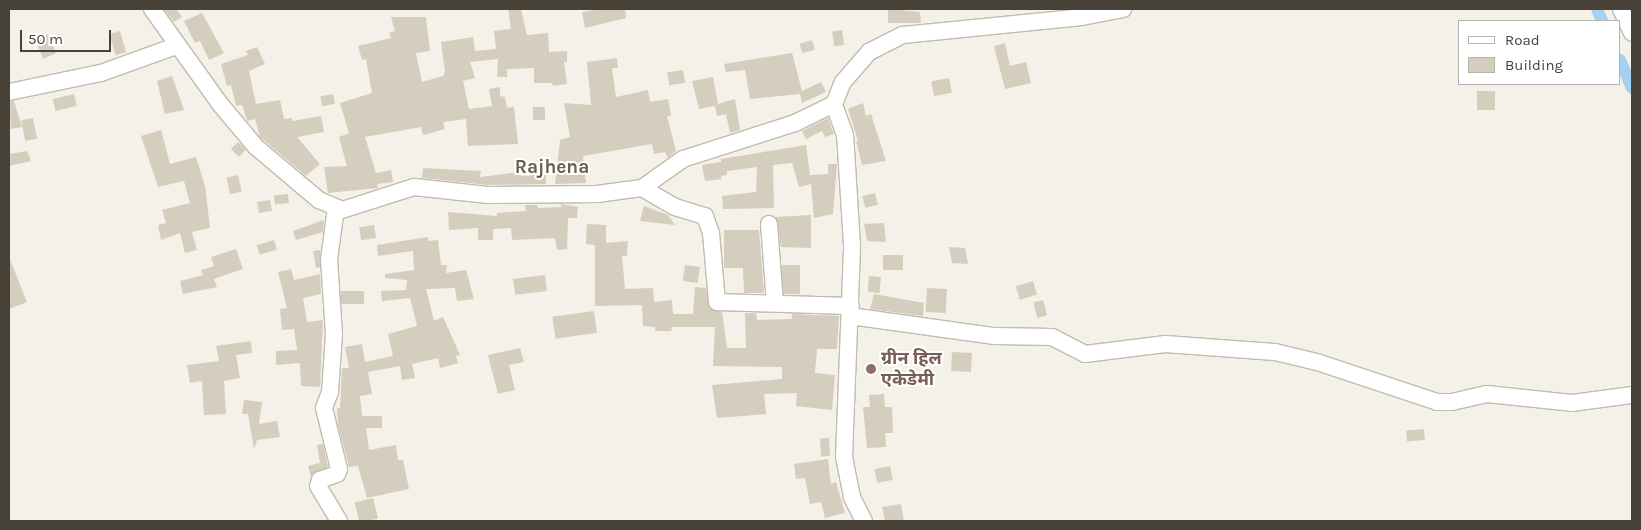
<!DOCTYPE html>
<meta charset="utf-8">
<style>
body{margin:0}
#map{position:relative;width:1641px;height:530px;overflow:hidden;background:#f4f1e8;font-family:Karla,"Noto Sans Devanagari",sans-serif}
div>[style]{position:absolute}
.canal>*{height:12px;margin:-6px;padding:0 6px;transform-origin:6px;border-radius:6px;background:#a6d0ef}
.building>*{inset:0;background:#d5cdbe;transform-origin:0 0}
.roads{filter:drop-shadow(1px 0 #c2bbae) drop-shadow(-1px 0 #c2bbae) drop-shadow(0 1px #c2bbae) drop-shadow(0 -1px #c2bbae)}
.minor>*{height:16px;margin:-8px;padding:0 8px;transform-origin:8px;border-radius:8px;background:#fff}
.dots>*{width:14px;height:14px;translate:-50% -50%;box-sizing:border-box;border:2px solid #fff;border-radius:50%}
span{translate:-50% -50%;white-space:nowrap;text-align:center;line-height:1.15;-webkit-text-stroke:4px #fff;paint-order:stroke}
.education-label{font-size:18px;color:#785e54;font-weight:700}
.left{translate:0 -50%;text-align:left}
.neighbourhood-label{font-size:19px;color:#6a5f4e;font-weight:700}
.frame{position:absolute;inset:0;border:10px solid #474137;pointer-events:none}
.legend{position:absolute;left:1458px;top:20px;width:162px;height:65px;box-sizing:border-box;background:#fff;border:1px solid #b5b3af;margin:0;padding:6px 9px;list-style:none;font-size:15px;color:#474137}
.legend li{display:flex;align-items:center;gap:10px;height:25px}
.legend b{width:25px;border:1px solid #b5b3af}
.scale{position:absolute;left:20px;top:30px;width:91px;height:22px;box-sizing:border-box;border:2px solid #474137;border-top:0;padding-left:6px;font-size:15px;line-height:18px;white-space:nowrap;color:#474137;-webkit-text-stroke:4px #fff;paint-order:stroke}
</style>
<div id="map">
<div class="canal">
<i style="left:1597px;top:9px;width:13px;rotate:67deg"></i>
<i style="left:1620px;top:60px;width:30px;rotate:67deg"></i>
</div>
<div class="building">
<i style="clip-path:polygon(164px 9px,176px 9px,182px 17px,174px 22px)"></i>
<i style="clip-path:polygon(508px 9px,521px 9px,527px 35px,548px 33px,549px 52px,567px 51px,567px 62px,564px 62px,567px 84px,553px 86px,552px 83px,534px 83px,534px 68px,507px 69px,507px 77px,497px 77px,498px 59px,470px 62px,475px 78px,463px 81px,469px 109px,492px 106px,489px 89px,500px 87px,500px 96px,505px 97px,507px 108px,514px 107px,518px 144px,468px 146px,466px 119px,443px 122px,445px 129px,423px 135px,421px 127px,365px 137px,376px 173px,391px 170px,393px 182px,377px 184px,378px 188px,328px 193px,324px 167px,347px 166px,339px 137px,349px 133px,340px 103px,372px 93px,366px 59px,362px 60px,358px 46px,391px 38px,389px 33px,395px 31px,391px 17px,426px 17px,430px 51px,416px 53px,422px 82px,443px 76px,445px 72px,441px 42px,473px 37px,475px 51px,496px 49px,494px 31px,511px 29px)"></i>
<i style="clip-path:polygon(600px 9px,625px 9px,626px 18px,585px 28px,582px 12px)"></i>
<i style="clip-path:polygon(888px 9px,920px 12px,921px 23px,888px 23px)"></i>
<i style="clip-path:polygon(202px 13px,224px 53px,209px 60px,200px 41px,195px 43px,184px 21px)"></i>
<i style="left:842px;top:30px;width:15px;height:10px;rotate:82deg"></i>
<i style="left:120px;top:31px;width:22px;height:11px;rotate:74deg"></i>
<i style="left:48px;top:34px;width:21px;height:14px;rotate:67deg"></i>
<i style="left:812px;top:40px;width:10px;height:13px;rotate:73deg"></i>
<i style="clip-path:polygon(1005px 43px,1010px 66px,1026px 62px,1031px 83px,1005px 89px,994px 46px)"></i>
<i style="clip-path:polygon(257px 47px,265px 64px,249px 71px,256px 104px,280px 100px,284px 119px,292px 118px,292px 121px,321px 116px,324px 132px,297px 137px,320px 164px,306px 176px,260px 137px,255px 119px,247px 121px,242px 105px,236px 106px,231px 85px,227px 86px,221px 64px,248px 55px,246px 51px)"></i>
<i style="clip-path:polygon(792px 53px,802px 91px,821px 82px,826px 92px,802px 103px,800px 94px,750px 99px,745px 70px,726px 72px,724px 64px)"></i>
<i style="clip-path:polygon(617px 58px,618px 68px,612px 68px,616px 97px,648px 90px,650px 102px,668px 99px,671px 116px,667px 116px,676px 151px,668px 158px,665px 152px,654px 154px,652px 144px,583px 156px,586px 183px,555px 184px,560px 140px,570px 137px,564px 103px,591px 105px,587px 62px)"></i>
<i style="left:683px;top:70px;width:13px;height:16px;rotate:81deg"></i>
<i style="clip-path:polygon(172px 76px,184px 110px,165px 114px,157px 81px)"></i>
<i style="clip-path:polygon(713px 77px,718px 104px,735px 99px,740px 130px,730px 133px,726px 114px,717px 116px,715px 106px,699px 109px,692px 81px)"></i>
<i style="left:949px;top:78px;width:15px;height:18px;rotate:79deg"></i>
<i style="left:1495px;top:91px;width:19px;height:18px;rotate:90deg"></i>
<i style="left:74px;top:94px;width:12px;height:22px;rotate:76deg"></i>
<i style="left:333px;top:94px;width:10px;height:13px;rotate:79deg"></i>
<i style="clip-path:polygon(14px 101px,22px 127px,11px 129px,9px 102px)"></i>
<i style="clip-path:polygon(863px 103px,866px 116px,871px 114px,886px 161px,862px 165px,856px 141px,858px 141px,848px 109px)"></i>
<i style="left:533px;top:107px;width:12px;height:13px"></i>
<i style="left:33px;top:118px;width:21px;height:12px;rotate:79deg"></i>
<i style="clip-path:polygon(828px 118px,834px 134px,825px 137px,822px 131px,806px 139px,802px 131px)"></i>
<i style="clip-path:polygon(161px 130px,170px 164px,196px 157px,205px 186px,210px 228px,192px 232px,197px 250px,185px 253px,180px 233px,161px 240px,158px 225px,166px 223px,162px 210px,190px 203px,184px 181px,158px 187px,141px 136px)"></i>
<i style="left:238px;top:142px;width:11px;height:10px;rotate:45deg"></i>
<i style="clip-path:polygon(806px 145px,810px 175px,828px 174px,828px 164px,837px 164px,833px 214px,814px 218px,811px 184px,799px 187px,792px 163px,773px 165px,774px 208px,723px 209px,722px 196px,756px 192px,757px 167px,727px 171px,727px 175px,721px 176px,722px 179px,705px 181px,702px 165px,721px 162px,721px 159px)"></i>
<i style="clip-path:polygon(27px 151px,31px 161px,9px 166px,9px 154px)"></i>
<i style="clip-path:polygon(423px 168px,481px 171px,480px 177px,521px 172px,521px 176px,535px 175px,535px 171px,546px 170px,546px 184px,488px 185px,422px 178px)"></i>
<i style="left:238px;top:175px;width:17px;height:12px;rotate:77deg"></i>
<i style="left:875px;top:193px;width:12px;height:13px;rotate:76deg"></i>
<i style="left:288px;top:194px;width:9px;height:14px;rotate:84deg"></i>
<i style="left:270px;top:200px;width:11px;height:13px;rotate:80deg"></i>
<i style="clip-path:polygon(561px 204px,578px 207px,577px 218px,568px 218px,567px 249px,557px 250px,555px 238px,512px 240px,511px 228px,493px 229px,493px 240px,478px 240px,478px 228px,449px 230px,448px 212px,497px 216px,497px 213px,526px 211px,525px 205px,537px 205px,538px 208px,561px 207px)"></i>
<i style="clip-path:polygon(644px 206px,668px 215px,675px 225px,640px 221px)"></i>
<i style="clip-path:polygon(811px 215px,811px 248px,781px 247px,776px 217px)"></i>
<i style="clip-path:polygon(324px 220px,323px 232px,296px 240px,293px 231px)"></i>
<i style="clip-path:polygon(884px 223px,886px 242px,867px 241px,864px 224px)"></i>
<i style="clip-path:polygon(587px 224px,606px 225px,606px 243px,628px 241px,627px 256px,622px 256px,625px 289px,653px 288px,654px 302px,672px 300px,673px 314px,693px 314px,695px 287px,706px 288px,709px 308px,722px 312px,727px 348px,746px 348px,745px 313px,756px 313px,757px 320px,792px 319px,792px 314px,839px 316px,837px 349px,817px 349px,815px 373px,835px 375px,832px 410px,796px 406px,797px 393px,764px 394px,766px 414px,717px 418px,712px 385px,782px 379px,782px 367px,713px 366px,715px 327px,671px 327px,672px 331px,655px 331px,655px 327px,643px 326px,642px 305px,595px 306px,595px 245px,586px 244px)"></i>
<i style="left:374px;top:225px;width:13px;height:15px;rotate:81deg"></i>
<i style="clip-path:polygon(724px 230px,759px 230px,764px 293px,744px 293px,743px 268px,724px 268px)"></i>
<i style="clip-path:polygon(428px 237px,428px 241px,438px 240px,441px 265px,447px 265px,446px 273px,466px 270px,474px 299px,457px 301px,455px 288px,426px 289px,434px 321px,443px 317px,460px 355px,456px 356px,458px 363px,440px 368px,438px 358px,412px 364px,415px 378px,402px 380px,400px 366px,368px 372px,372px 394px,360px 396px,362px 416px,382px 416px,382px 428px,366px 428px,369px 450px,396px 445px,398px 460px,403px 460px,409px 489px,367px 498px,358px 466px,349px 467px,338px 425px,337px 408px,340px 408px,342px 368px,349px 368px,345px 347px,362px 344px,365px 362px,393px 356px,388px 334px,417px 326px,410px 298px,382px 301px,381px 291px,406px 290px,407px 280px,385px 278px,385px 274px,414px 270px,413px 251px,378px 256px,377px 245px)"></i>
<i style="left:274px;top:240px;width:10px;height:18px;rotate:73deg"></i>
<i style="clip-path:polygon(949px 247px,965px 248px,968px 264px,952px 263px)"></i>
<i style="clip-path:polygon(236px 249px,243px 269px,214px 279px,217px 287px,183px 294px,180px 281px,203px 275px,201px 270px,214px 266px,211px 257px)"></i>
<i style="clip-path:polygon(320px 250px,320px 267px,316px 268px,313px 251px)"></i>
<i style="left:903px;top:255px;width:15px;height:20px;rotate:90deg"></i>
<i style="clip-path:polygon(9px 257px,27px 302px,9px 309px)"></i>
<i style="left:685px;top:265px;width:15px;height:16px;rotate:8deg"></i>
<i style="left:782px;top:265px;width:18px;height:29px"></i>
<i style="clip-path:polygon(291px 269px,294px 280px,320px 274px,321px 294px,303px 298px,307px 322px,323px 320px,320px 387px,301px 386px,300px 363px,276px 365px,276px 351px,297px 350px,294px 329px,282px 330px,280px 309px,287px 308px,278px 272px)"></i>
<i style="left:545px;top:275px;width:16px;height:32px;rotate:83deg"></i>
<i style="left:869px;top:276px;width:12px;height:16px;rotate:5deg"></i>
<i style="left:1033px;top:281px;width:14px;height:18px;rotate:73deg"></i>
<i style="left:927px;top:288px;width:20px;height:24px;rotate:3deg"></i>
<i style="left:364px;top:291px;width:13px;height:23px;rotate:90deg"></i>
<i style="clip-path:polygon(874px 294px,924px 303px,923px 316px,870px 309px)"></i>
<i style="left:1043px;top:300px;width:16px;height:10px;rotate:75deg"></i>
<i style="left:594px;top:311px;width:22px;height:42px;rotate:82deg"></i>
<i style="clip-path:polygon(251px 341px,252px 353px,236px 355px,240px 378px,224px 381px,226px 414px,204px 415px,202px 381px,190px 383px,187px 365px,219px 361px,216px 346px)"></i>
<i style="clip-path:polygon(520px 348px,524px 362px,509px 365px,515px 390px,498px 394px,488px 355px)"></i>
<i style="left:952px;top:352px;width:20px;height:19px;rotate:3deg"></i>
<i style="clip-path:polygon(884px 394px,885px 407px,892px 407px,893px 433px,885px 433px,886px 447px,867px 448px,863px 407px,870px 407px,869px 395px)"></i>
<i style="clip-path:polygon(244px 400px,262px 402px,259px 424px,277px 421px,280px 437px,257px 440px,254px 449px,248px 414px,242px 414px)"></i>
<i style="left:1424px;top:429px;width:11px;height:18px;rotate:85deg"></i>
<i style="left:829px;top:438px;width:18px;height:9px;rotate:87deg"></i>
<i style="clip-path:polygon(323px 444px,328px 467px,311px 477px,308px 466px,320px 463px,317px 445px)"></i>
<i style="clip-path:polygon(828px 459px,831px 484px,836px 482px,845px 513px,825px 518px,821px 502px,810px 504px,805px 478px,796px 479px,794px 464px)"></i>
<i style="left:890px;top:466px;width:14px;height:16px;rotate:78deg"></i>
<i style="left:373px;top:498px;width:21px;height:19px;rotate:76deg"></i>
<i style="clip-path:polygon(901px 504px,904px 521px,885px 521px,882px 507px)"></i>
</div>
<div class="roads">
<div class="minor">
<i style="left:152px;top:9px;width:117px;rotate:54.4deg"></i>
<i style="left:220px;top:104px;width:56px;rotate:50.1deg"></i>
<i style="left:256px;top:147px;width:82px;rotate:40.1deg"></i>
<i style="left:319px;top:200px;width:25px;rotate:23deg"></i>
<i style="left:342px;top:210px;width:76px;rotate:-17.7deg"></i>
<i style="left:414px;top:187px;width:74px;rotate:6.2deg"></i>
<i style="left:488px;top:195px;width:109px;rotate:-0.5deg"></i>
<i style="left:597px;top:194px;width:45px;rotate:-7.6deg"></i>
<i style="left:642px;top:188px;width:50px;rotate:-35.3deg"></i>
<i style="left:683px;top:159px;width:118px;rotate:-17.8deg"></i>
<i style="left:795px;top:123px;width:43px;rotate:-26deg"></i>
<i style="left:1621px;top:9px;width:26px;rotate:65deg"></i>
<i style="left:9px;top:92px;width:94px;rotate:-11.7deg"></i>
<i style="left:101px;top:73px;width:80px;rotate:-19.8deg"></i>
<i style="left:642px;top:188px;width:38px;rotate:30deg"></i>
<i style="left:675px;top:207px;width:31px;rotate:17deg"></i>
<i style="left:705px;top:216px;width:18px;rotate:71deg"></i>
<i style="left:711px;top:233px;width:69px;rotate:85deg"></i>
<i style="left:717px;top:302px;width:134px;rotate:1.7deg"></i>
<i style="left:336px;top:208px;width:51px;rotate:97.8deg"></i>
<i style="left:329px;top:259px;width:75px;rotate:86.2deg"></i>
<i style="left:334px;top:334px;width:58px;rotate:93.9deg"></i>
<i style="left:330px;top:392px;width:17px;rotate:111deg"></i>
<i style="left:324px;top:408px;width:63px;rotate:76.2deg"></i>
<i style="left:339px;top:469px;width:5px;rotate:112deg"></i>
<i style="left:337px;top:474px;width:18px;rotate:161deg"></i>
<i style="left:320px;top:480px;width:6px;rotate:108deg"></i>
<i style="left:318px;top:486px;width:41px;rotate:59deg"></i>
<i style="left:769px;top:224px;width:79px;rotate:85.7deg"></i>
<i style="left:850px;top:316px;width:146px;rotate:7.9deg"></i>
<i style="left:995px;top:336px;width:57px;rotate:1deg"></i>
<i style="left:1052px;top:337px;width:37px;rotate:27deg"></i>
<i style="left:1085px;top:354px;width:81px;rotate:-7.1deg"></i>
<i style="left:1165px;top:344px;width:110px;rotate:4.2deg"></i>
<i style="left:1275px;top:352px;width:43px;rotate:13.4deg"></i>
<i style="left:1317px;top:362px;width:126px;rotate:18.4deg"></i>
<i style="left:1437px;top:402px;width:15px"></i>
<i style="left:1452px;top:402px;width:36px;rotate:-13deg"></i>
<i style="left:1487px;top:394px;width:85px;rotate:6deg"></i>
<i style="left:1572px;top:403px;width:61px;rotate:-7.6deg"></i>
<i style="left:864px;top:521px;width:27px;rotate:-117deg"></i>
<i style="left:852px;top:497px;width:41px;rotate:-101.3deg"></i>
<i style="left:844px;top:457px;width:212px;rotate:-87.8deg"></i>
<i style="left:852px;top:245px;width:110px;rotate:-93.6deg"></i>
<i style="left:845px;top:135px;width:33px;rotate:-110deg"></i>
<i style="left:834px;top:104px;width:24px;rotate:-68deg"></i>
<i style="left:843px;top:82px;width:40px;rotate:-49deg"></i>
<i style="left:869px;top:52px;width:38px;rotate:-27deg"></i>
<i style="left:903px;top:35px;width:180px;rotate:-5.7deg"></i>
<i style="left:1082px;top:17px;width:42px;rotate:-11deg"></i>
</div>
</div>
<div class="dots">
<i style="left:871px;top:369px;background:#8d6e63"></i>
</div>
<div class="education-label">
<span class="left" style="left:881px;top:369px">ग्रीन हिल<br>एकेडेमी</span>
</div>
<div class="neighbourhood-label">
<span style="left:552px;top:168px">Rajhena</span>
</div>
<div class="frame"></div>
<ul class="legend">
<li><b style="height:6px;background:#fff"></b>Road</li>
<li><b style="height:14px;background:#d5cdbe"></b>Building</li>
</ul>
<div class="scale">50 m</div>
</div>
